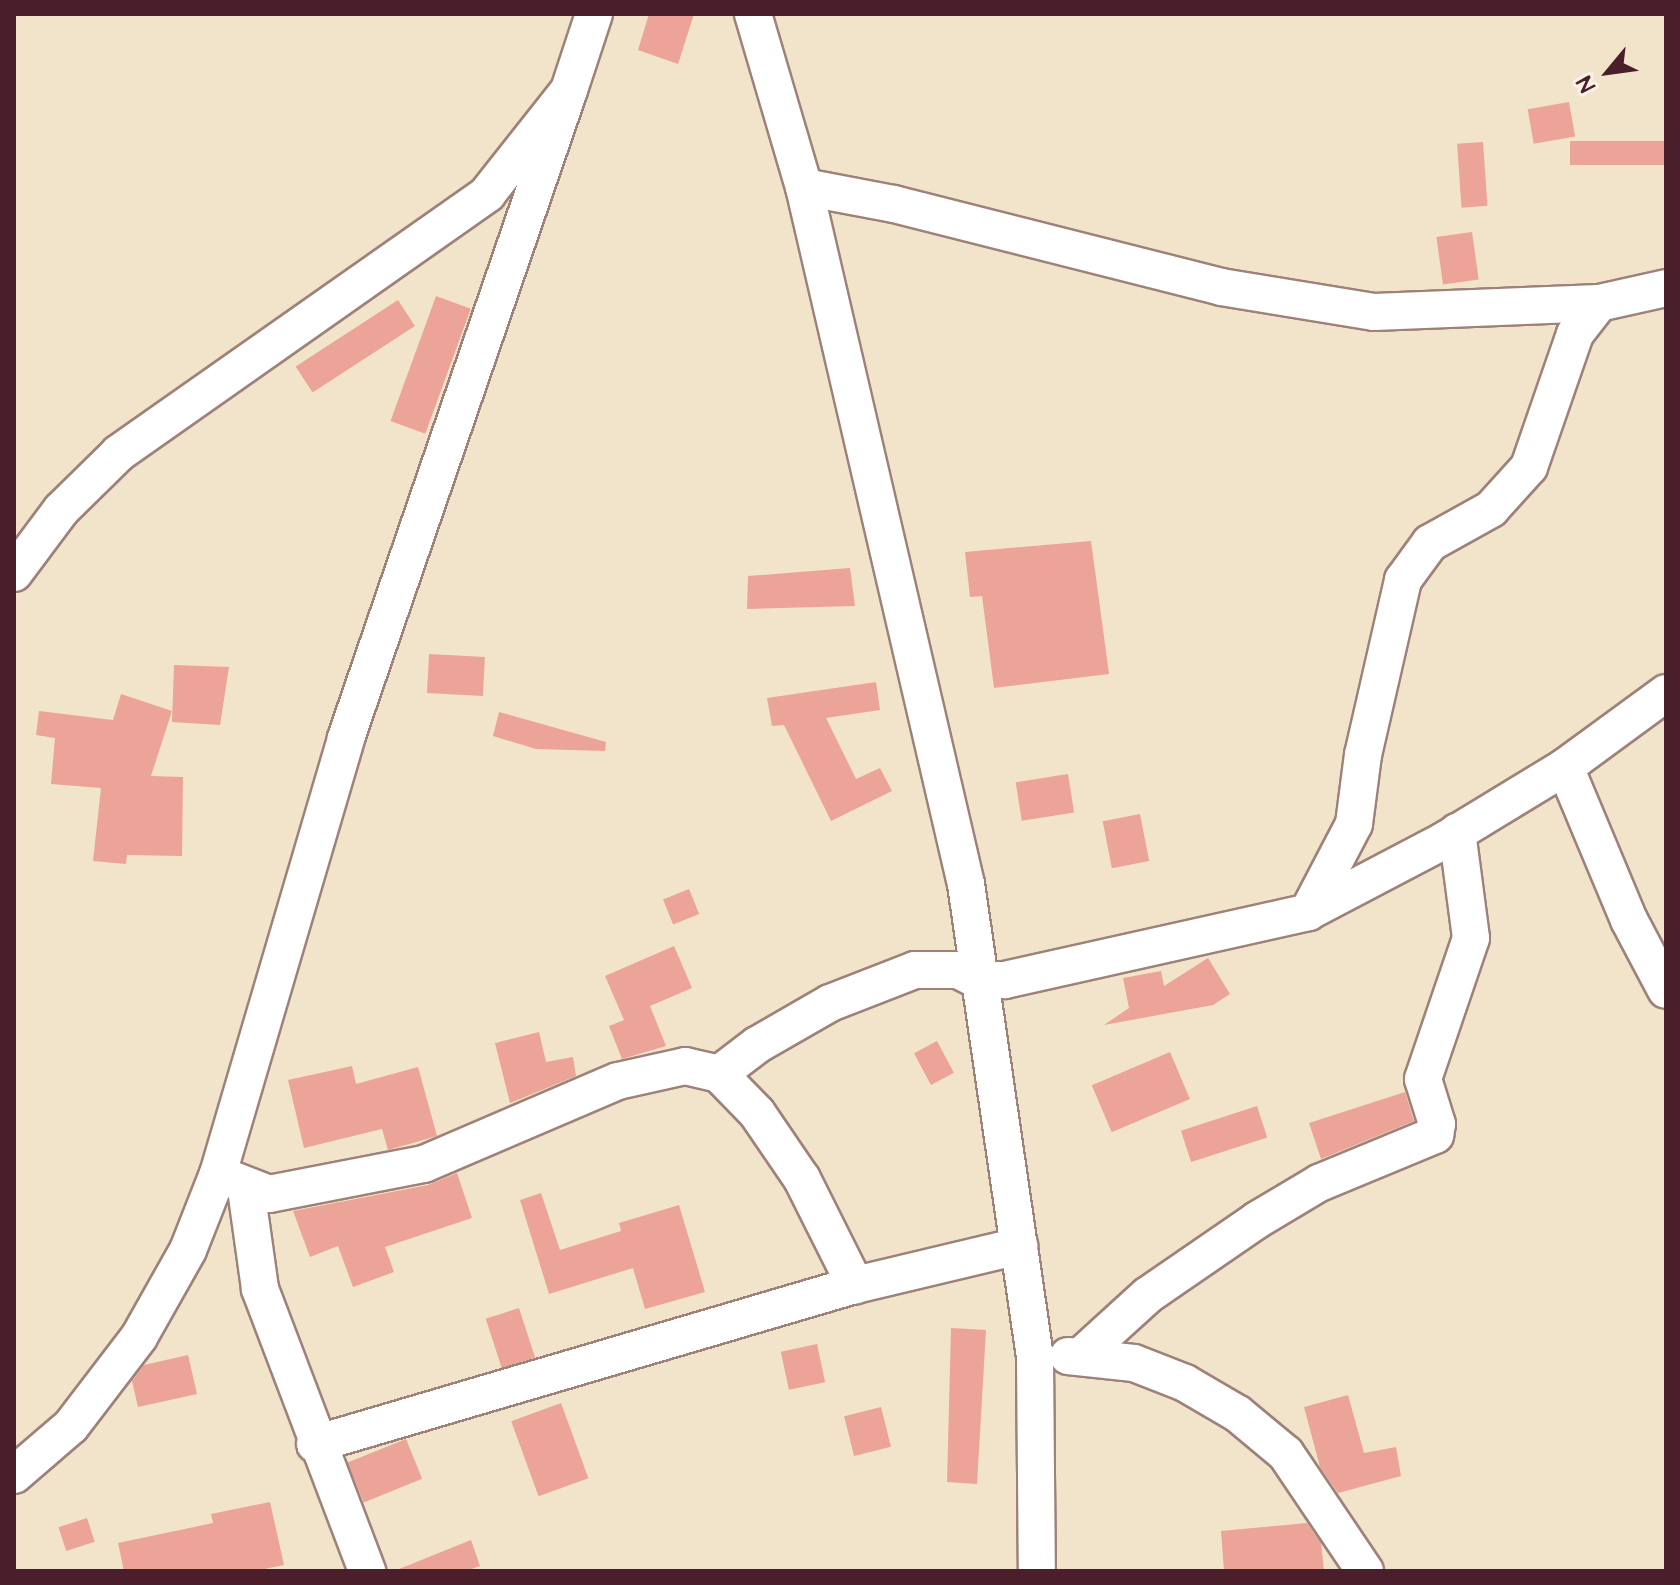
<!DOCTYPE html>
<style>
body{margin:0}
#map{position:relative;width:1680px;height:1585px;overflow:hidden;background:#f2e4ca;font-family:"Architects Daughter",sans-serif}
div>[style]{position:absolute}
.building>*{inset:0;background:#eba497;transform-origin:0 0}
.roads{filter:drop-shadow(2px 0 #9e827a) drop-shadow(-2px 0 #9e827a) drop-shadow(0 2px #9e827a) drop-shadow(0 -2px #9e827a)}
.minor>*{height:36px;margin:-18px;padding:0 18px;transform-origin:18px;border-radius:18px;background:#fff}
span{translate:-50% -50%;white-space:nowrap;text-align:center;line-height:1.15;-webkit-text-stroke:8px #f7f3e8;paint-order:stroke}
.frame{position:absolute;inset:0;border:16px solid #4a1f2b;pointer-events:none}
.north{position:absolute;left:1568px;top:32px;width:80px;height:80px;-webkit-text-stroke:6px #f7f3e8;paint-order:stroke;rotate:241deg;font-size:22px;font-weight:700;line-height:32px;text-align:center;color:#4a1f2b}
.north::after{content:'';display:block;margin:auto;width:28px;height:36px;background:#4a1f2b;clip-path:polygon(50% 0,100% 100%,50% 72%,0 100%)}
</style>
<div id="map">
<div class="building">
<i style="clip-path:polygon(649px 14px,694px 14px,678px 64px,638px 50px)"></i>
<i style="left:1569px;top:102px;width:35px;height:42px;rotate:80deg"></i>
<i style="left:1666px;top:141px;width:24px;height:96px;rotate:90deg"></i>
<i style="left:1483px;top:142px;width:64px;height:26px;rotate:86deg"></i>
<i style="left:1472px;top:232px;width:48px;height:36px;rotate:82deg"></i>
<i style="left:436px;top:296px;width:37px;height:133px;rotate:20deg"></i>
<i style="left:398px;top:300px;width:31px;height:122px;rotate:57deg"></i>
<i style="clip-path:polygon(1091px 541px,1109px 674px,994px 688px,982px 596px,970px 597px,965px 552px)"></i>
<i style="clip-path:polygon(850px 568px,855px 606px,747px 609px,748px 576px)"></i>
<i style="left:429px;top:654px;width:56px;height:39px;rotate:3deg"></i>
<i style="clip-path:polygon(174px 665px,229px 667px,220px 725px,172px 722px)"></i>
<i style="clip-path:polygon(876px 682px,880px 710px,826px 718px,856px 779px,880px 768px,892px 791px,831px 821px,784px 725px,772px 726px,767px 698px)"></i>
<i style="clip-path:polygon(121px 694px,172px 711px,151px 776px,183px 777px,182px 856px,127px 855px,126px 864px,93px 861px,101px 788px,51px 784px,55px 738px,36px 735px,39px 711px,113px 720px)"></i>
<i style="clip-path:polygon(499px 712px,606px 742px,605px 751px,536px 749px,493px 736px)"></i>
<i style="left:1068px;top:774px;width:39px;height:53px;rotate:81deg"></i>
<i style="left:1140px;top:814px;width:48px;height:38px;rotate:79deg"></i>
<i style="left:689px;top:889px;width:27px;height:28px;rotate:68deg"></i>
<i style="clip-path:polygon(674px 946px,692px 988px,650px 1006px,666px 1046px,622px 1059px,609px 1026px,624px 1020px,605px 976px)"></i>
<i style="clip-path:polygon(1208px 958px,1230px 994px,1213px 1005px,1104px 1025px,1129px 1008px,1123px 978px,1161px 971px,1164px 986px)"></i>
<i style="clip-path:polygon(539px 1032px,546px 1062px,573px 1057px,576px 1076px,510px 1103px,495px 1043px)"></i>
<i style="left:937px;top:1041px;width:36px;height:26px;rotate:62deg"></i>
<i style="left:1170px;top:1052px;width:51px;height:85px;rotate:67deg"></i>
<i style="clip-path:polygon(352px 1066px,356px 1084px,418px 1067px,437px 1136px,388px 1150px,382px 1129px,304px 1148px,288px 1080px)"></i>
<i style="clip-path:polygon(1405px 1092px,1414px 1121px,1321px 1159px,1309px 1123px)"></i>
<i style="left:1257px;top:1106px;width:33px;height:80px;rotate:72deg"></i>
<i style="clip-path:polygon(457px 1173px,472px 1218px,385px 1247px,394px 1272px,353px 1287px,338px 1246px,310px 1257px,293px 1211px,428px 1185px)"></i>
<i style="clip-path:polygon(541px 1193px,560px 1250px,621px 1231px,619px 1223px,679px 1205px,705px 1292px,645px 1309px,633px 1268px,549px 1294px,520px 1200px)"></i>
<i style="left:519px;top:1308px;width:52px;height:35px;rotate:72deg"></i>
<i style="clip-path:polygon(951px 1328px,986px 1330px,977px 1484px,947px 1482px)"></i>
<i style="left:817px;top:1344px;width:39px;height:37px;rotate:78deg"></i>
<i style="clip-path:polygon(188px 1355px,197px 1394px,138px 1407px,132px 1381px,144px 1365px)"></i>
<i style="clip-path:polygon(1348px 1395px,1364px 1453px,1396px 1447px,1401px 1476px,1338px 1493px,1320px 1467px,1304px 1407px)"></i>
<i style="left:561px;top:1403px;width:80px;height:53px;rotate:70deg"></i>
<i style="left:881px;top:1407px;width:41px;height:38px;rotate:76deg"></i>
<i style="left:406px;top:1439px;width:43px;height:63px;rotate:68deg"></i>
<i style="clip-path:polygon(270px 1502px,284px 1565px,255px 1571px,124px 1571px,118px 1543px,213px 1523px,211px 1514px)"></i>
<i style="left:87px;top:1518px;width:25px;height:30px;rotate:72deg"></i>
<i style="clip-path:polygon(1307px 1523px,1321px 1543px,1324px 1571px,1224px 1571px,1221px 1531px)"></i>
<i style="clip-path:polygon(471px 1540px,480px 1566px,466px 1571px,394px 1571px)"></i>
</div>
<div class="roads">
<div class="minor">
<i style="left:753px;top:14px;width:180px;rotate:73.6deg"></i>
<i style="left:804px;top:187px;width:716px;rotate:76.92deg"></i>
<i style="left:966px;top:884px;width:480px;rotate:81.7deg"></i>
<i style="left:1035px;top:1359px;width:212px;rotate:89.5deg"></i>
<i style="left:804px;top:187px;width:92px;rotate:10.7deg"></i>
<i style="left:894px;top:204px;width:337px;rotate:14.2deg"></i>
<i style="left:1221px;top:287px;width:155px;rotate:9.3deg"></i>
<i style="left:1374px;top:312px;width:225px;rotate:-2.3deg"></i>
<i style="left:14px;top:573px;width:79px;rotate:-53.3deg"></i>
<i style="left:61px;top:510px;width:81px;rotate:-44.5deg"></i>
<i style="left:119px;top:453px;width:450px;rotate:-35.1deg"></i>
<i style="left:487px;top:194px;width:132px;rotate:-51.7deg"></i>
<i style="left:569px;top:90px;width:80px;rotate:-71.8deg"></i>
<i style="left:1565px;top:767px;width:166px;rotate:67.3deg"></i>
<i style="left:1629px;top:920px;width:79px;rotate:62.1deg"></i>
<i style="left:1308px;top:912px;width:99px;rotate:-62.4deg"></i>
<i style="left:1354px;top:824px;width:70px;rotate:-82.6deg"></i>
<i style="left:1363px;top:755px;width:180px;rotate:-77.1deg"></i>
<i style="left:1403px;top:580px;width:46px;rotate:-53.9deg"></i>
<i style="left:1430px;top:543px;width:70px;rotate:-29.1deg"></i>
<i style="left:1491px;top:509px;width:57px;rotate:-47.9deg"></i>
<i style="left:1529px;top:467px;width:141px;rotate:-70.9deg"></i>
<i style="left:1575px;top:334px;width:39px;rotate:-52deg"></i>
<i style="left:1599px;top:303px;width:69px;rotate:-12.6deg"></i>
<i style="left:719px;top:1074px;width:48px;rotate:-37.3deg"></i>
<i style="left:757px;top:1045px;width:84px;rotate:-29.9deg"></i>
<i style="left:830px;top:1003px;width:91px;rotate:-21.2deg"></i>
<i style="left:915px;top:970px;width:43px"></i>
<i style="left:958px;top:970px;width:22px;rotate:27deg"></i>
<i style="left:978px;top:980px;width:27px"></i>
<i style="left:1005px;top:980px;width:311px;rotate:-12.6deg"></i>
<i style="left:1308px;top:912px;width:155px;rotate:-27.7deg"></i>
<i style="left:1445px;top:840px;width:140px;rotate:-31.3deg"></i>
<i style="left:1565px;top:767px;width:125px;rotate:-36.2deg"></i>
<i style="left:218px;top:1174px;width:55px;rotate:21.4deg"></i>
<i style="left:269px;top:1194px;width:158px;rotate:-11deg"></i>
<i style="left:424px;top:1164px;width:211px;rotate:-23.2deg"></i>
<i style="left:618px;top:1081px;width:69px;rotate:-12.6deg"></i>
<i style="left:685px;top:1066px;width:35px;rotate:13deg"></i>
<i style="left:719px;top:1074px;width:54px;rotate:45.7deg"></i>
<i style="left:757px;top:1113px;width:80px;rotate:55.7deg"></i>
<i style="left:802px;top:1179px;width:119px;rotate:63.4deg"></i>
<i style="left:246px;top:1189px;width:101px;rotate:82deg"></i>
<i style="left:260px;top:1289px;width:302px;rotate:69.2deg"></i>
<i style="left:1082px;top:1355px;width:89px;rotate:-42.3deg"></i>
<i style="left:1148px;top:1295px;width:132px;rotate:-34.5deg"></i>
<i style="left:1257px;top:1220px;width:72px;rotate:-30.8deg"></i>
<i style="left:1319px;top:1183px;width:126px;rotate:-22.5deg"></i>
<i style="left:1435px;top:1135px;width:11px;rotate:-80deg"></i>
<i style="left:1437px;top:1124px;width:47px;rotate:-107.3deg"></i>
<i style="left:1423px;top:1079px;width:149px;rotate:-71.2deg"></i>
<i style="left:1471px;top:938px;width:107px;rotate:-97.5deg"></i>
<i style="left:1068px;top:1356px;width:66px;rotate:6.1deg"></i>
<i style="left:1134px;top:1363px;width:55px;rotate:21.4deg"></i>
<i style="left:1185px;top:1383px;width:61px;rotate:30.3deg"></i>
<i style="left:1238px;top:1414px;width:62px;rotate:39.8deg"></i>
<i style="left:1286px;top:1454px;width:141px;rotate:56deg"></i>
<i style="left:315px;top:1444px;width:563px;rotate:-16.41deg"></i>
<i style="left:855px;top:1285px;width:169px;rotate:-13.4deg"></i>
<i style="left:14px;top:1475px;width:75px;rotate:-40.7deg"></i>
<i style="left:71px;top:1426px;width:112px;rotate:-52.6deg"></i>
<i style="left:139px;top:1337px;width:100px;rotate:-60.6deg"></i>
<i style="left:188px;top:1250px;width:82px;rotate:-68.5deg"></i>
<i style="left:218px;top:1174px;width:454px;rotate:-73.6deg"></i>
<i style="left:346px;top:738px;width:685px;rotate:-71.01deg"></i>
</div>
</div>
<div class="frame"></div>
<div class="north">N</div>
</div>
